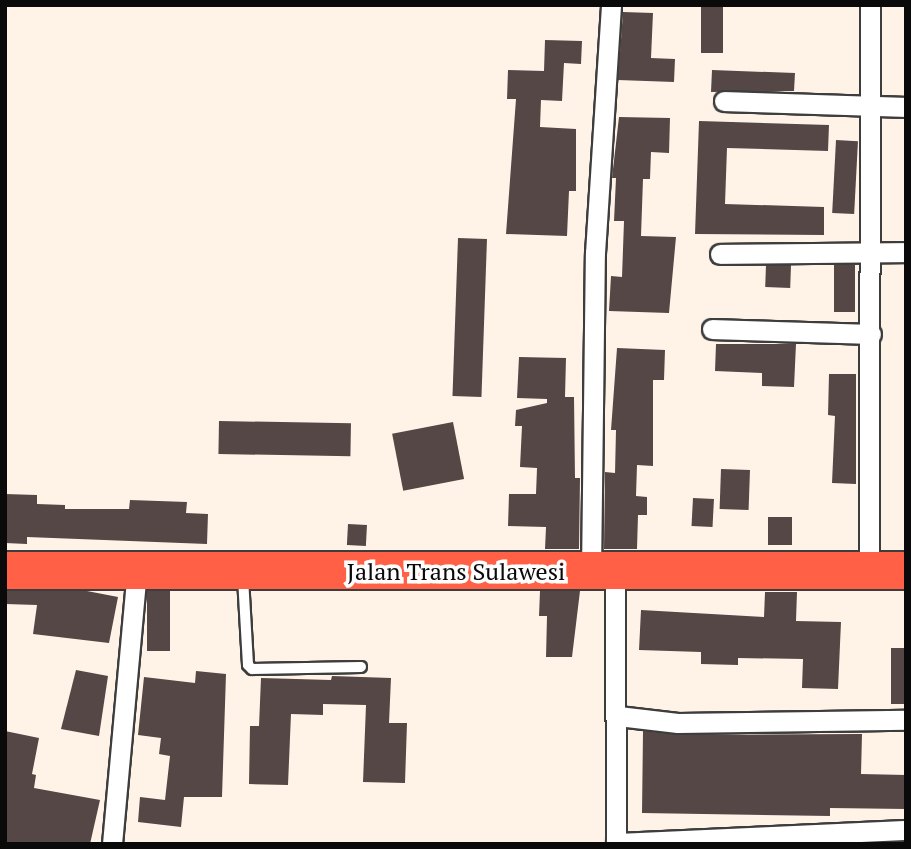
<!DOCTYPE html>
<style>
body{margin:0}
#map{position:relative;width:911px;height:849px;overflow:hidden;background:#fff3e8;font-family:"PT Serif",serif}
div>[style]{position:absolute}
.building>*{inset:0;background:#544746;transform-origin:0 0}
.roads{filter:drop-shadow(2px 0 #3d3d3d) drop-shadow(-2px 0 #3d3d3d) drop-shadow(0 2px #3d3d3d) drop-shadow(0 -2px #3d3d3d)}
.lane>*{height:10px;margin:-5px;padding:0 5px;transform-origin:5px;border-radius:5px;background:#fff}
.street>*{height:19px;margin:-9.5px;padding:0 9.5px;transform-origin:9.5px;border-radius:9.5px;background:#fff}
.highway>*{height:37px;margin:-18.5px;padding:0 18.5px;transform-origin:18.5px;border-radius:18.5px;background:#ff6046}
span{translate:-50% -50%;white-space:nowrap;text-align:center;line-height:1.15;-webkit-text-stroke:7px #fff;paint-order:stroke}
.street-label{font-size:24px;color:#0a0a0a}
.frame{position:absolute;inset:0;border:7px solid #0a0a0a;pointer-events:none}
</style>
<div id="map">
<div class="building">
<i style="left:701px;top:5px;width:22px;height:48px"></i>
<i style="clip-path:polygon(623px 12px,653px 13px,651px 58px,675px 59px,674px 82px,618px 80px)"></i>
<i style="clip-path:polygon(545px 40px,582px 41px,581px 64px,564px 63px,562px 101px,541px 100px,540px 127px,576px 129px,576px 191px,569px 191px,567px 236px,506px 234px,516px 99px,507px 99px,508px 70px,544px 71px)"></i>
<i style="clip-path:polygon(712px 70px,795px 73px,794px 91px,711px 92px)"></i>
<i style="clip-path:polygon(619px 117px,670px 118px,669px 153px,651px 152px,650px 179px,643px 179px,641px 236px,676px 237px,669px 313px,609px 311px,611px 276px,622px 277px,624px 221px,614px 221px,616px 178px,612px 178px)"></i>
<i style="clip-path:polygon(699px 121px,829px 125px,828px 151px,727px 148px,725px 204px,824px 207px,824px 235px,695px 234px)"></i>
<i style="left:836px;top:140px;width:22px;height:73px;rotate:3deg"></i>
<i style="left:458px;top:238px;width:29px;height:158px;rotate:2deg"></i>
<i style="left:791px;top:265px;width:23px;height:25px;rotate:92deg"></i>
<i style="left:834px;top:265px;width:21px;height:47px"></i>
<i style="clip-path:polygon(716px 344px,796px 344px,794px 387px,762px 386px,762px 373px,715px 371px)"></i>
<i style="clip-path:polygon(617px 348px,665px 350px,664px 380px,653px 380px,653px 466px,637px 465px,636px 496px,647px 497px,647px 515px,638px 515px,637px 549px,604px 549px,605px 472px,615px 473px,616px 430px,611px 430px)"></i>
<i style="clip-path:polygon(519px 357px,566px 358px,565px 397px,574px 397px,575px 478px,580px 478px,579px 549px,545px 549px,546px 527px,508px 526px,509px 494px,536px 494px,537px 468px,520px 467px,522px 426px,515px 426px,516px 410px,547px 403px,547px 399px,517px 398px)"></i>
<i style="clip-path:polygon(829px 374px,856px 374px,856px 484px,832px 483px,835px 416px,828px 415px)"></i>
<i style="left:219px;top:421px;width:132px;height:33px;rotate:1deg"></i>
<i style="left:453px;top:422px;width:58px;height:62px;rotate:79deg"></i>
<i style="left:721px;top:469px;width:29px;height:40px;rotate:2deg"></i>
<i style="clip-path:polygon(5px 494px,37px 495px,37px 504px,65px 505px,65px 509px,129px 509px,130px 500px,187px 502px,186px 513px,208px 514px,207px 544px,27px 537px,27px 544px,5px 543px)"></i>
<i style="left:693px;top:498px;width:21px;height:28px;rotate:3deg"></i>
<i style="left:768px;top:517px;width:24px;height:28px"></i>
<i style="left:348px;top:524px;width:19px;height:21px;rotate:3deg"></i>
<i style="clip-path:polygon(6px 591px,87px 591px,118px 597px,109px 643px,33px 634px,37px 605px,5px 604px)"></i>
<i style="left:147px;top:591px;width:23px;height:60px"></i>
<i style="clip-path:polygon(540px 591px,580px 591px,572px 657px,546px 657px,547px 616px,539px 616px)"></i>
<i style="clip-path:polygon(765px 592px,797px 592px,796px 621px,841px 622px,838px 689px,802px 688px,803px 659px,738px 658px,738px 665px,701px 664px,701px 652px,639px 650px,641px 610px,764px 617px)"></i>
<i style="left:891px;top:648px;width:15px;height:56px"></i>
<i style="clip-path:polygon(76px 670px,108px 676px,99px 736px,61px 729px)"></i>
<i style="clip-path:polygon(196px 671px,226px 674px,222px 797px,184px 797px,181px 827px,138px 822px,140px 797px,165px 800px,170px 756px,159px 754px,161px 738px,138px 735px,144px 677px,195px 683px)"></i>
<i style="clip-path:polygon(332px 676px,391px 678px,389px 723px,407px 723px,405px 783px,363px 782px,366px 705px,323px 704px,323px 715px,291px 714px,288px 785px,249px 784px,250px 726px,259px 726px,261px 678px,331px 680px)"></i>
<i style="clip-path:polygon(5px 731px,39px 738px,32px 774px,36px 775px,34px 788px,100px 800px,90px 844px,5px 844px)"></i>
<i style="clip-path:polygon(643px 731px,678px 735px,862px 734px,861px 774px,906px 775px,906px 809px,830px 808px,830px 816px,642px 813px)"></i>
</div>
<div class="roads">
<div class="lane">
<i style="left:243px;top:578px;width:87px;rotate:86.7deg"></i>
<i style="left:248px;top:665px;width:6px;rotate:45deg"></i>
<i style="left:252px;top:669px;width:109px;rotate:-1.1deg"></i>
</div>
<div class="street">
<i style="left:724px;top:101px;width:182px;rotate:1.9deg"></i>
<i style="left:720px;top:254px;width:186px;rotate:-0.6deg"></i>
<i style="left:712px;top:329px;width:159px;rotate:1.8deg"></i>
<i style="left:869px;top:570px;width:565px;rotate:-89.9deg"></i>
<i style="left:615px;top:571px;width:273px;rotate:89.8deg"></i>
<i style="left:591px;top:573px;width:320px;rotate:-89.3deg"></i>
<i style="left:595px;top:253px;width:249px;rotate:-86.3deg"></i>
<i style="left:618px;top:716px;width:60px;rotate:6.7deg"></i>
<i style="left:678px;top:723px;width:228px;rotate:-0.8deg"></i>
<i style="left:616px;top:843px;width:290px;rotate:-2.6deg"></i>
<i style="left:112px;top:844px;width:275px;rotate:-84.8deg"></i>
</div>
<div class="highway">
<i style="left:5px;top:570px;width:901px"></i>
</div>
</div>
<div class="street-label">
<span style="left:456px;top:572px">Jalan Trans Sulawesi</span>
</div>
<div class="frame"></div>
</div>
